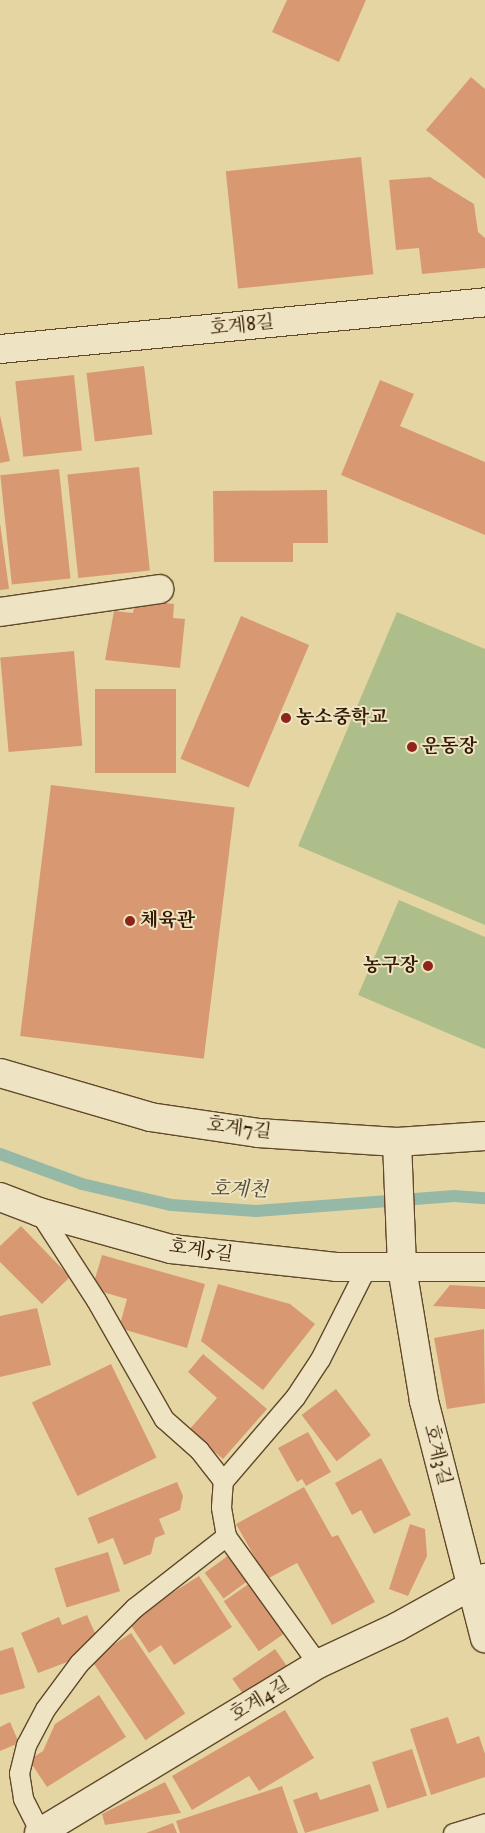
<!DOCTYPE html>
<meta charset="utf-8">
<style>
body{margin:0}
#map{position:relative;width:485px;height:1833px;overflow:hidden;background:#e5d5a3;font-family:"IM FELL DW Pica","Noto Serif KR",serif}
div>[style]{position:absolute}
.green>*{inset:0;background:#aebe8a}
.stream>*{height:12px;margin:-6px;padding:0 6px;transform-origin:6px;border-radius:6px;background:#96b9a7}
.building>*{inset:0;background:#d89972;transform-origin:0 0}
.roads{filter:drop-shadow(1px 0 #60492a) drop-shadow(-1px 0 #60492a) drop-shadow(0 1px #60492a) drop-shadow(0 -1px #60492a)}
.service>*{height:19px;margin:-9.5px;padding:0 9.5px;transform-origin:9.5px;border-radius:9.5px;background:#eee4c3}
.minor>*{height:28px;margin:-14px;padding:0 14px;transform-origin:14px;border-radius:14px;background:#eee4c3}
.dots>*{width:14px;height:14px;translate:-50% -50%;box-sizing:border-box;border:2px solid #eee4c3;border-radius:50%}
span{translate:-50% -50%;white-space:nowrap;text-align:center;line-height:1.15;-webkit-text-stroke:4px #eee4c3;paint-order:stroke}
.street-label{font-size:19px;color:#331a02}
.poi-label{font-size:19px;color:#331a02;font-weight:700}
.left{translate:0 -50%;text-align:left}
.right{translate:-100% -50%;text-align:right}
.water-label{font-size:20px;color:#514a34;font-style:italic}
</style>
<div id="map">
<div class="green">
<i style="clip-path:polygon(397px 612px,485px 649px,485px 925px,298px 846px)"></i>
<i style="clip-path:polygon(399px 900px,485px 937px,485px 1049px,358px 995px)"></i>
</div>
<div class="stream">
<i style="left:0;top:1154px;width:87px;rotate:20.1deg"></i>
<i style="left:82px;top:1184px;width:91px;rotate:13.3deg"></i>
<i style="left:171px;top:1205px;width:85px;rotate:4deg"></i>
<i style="left:256px;top:1211px;width:199px;rotate:-4.3deg"></i>
<i style="left:454px;top:1196px;width:31px;rotate:4deg"></i>
</div>
<div class="building">
<i style="clip-path:polygon(287px 0,366px 0,339px 62px,272px 32px)"></i>
<i style="clip-path:polygon(471px 77px,485px 89px,485px 179px,426px 130px)"></i>
<i style="left:361px;top:157px;width:118px;height:136px;rotate:84deg"></i>
<i style="clip-path:polygon(430px 177px,474px 204px,478px 232px,485px 238px,485px 268px,422px 274px,419px 248px,396px 250px,389px 180px)"></i>
<i style="left:144px;top:366px;width:69px;height:58px;rotate:83deg"></i>
<i style="left:74px;top:375px;width:76px;height:59px;rotate:84deg"></i>
<i style="clip-path:polygon(380px 380px,414px 394px,400px 426px,485px 462px,485px 535px,341px 475px)"></i>
<i style="clip-path:polygon(0 415px,10px 461px,0 463px)"></i>
<i style="left:139px;top:467px;width:104px;height:72px;rotate:84deg"></i>
<i style="left:59px;top:469px;width:110px;height:59px;rotate:84deg"></i>
<i style="clip-path:polygon(327px 490px,328px 543px,293px 543px,293px 562px,214px 562px,213px 491px)"></i>
<i style="clip-path:polygon(0 523px,9px 589px,0 590px)"></i>
<i style="clip-path:polygon(135px 600px,174px 604px,173px 618px,185px 619px,180px 668px,105px 660px,114px 611px,133px 613px)"></i>
<i style="left:241px;top:616px;width:74px;height:155px;rotate:23deg"></i>
<i style="left:74px;top:651px;width:95px;height:74px;rotate:85deg"></i>
<i style="left:95px;top:689px;width:81px;height:84px"></i>
<i style="left:51px;top:785px;width:185px;height:253px;rotate:7deg"></i>
<i style="clip-path:polygon(21px 1226px,70px 1277px,42px 1304px,0 1262px,0 1246px)"></i>
<i style="clip-path:polygon(102px 1255px,205px 1284px,187px 1348px,119px 1328px,127px 1299px,92px 1289px)"></i>
<i style="clip-path:polygon(218px 1284px,290px 1304px,315px 1324px,263px 1390px,201px 1341px)"></i>
<i style="clip-path:polygon(450px 1285px,485px 1287px,485px 1309px,433px 1306px)"></i>
<i style="clip-path:polygon(37px 1308px,51px 1365px,0 1377px,0 1316px)"></i>
<i style="clip-path:polygon(484px 1329px,485px 1403px,447px 1409px,434px 1338px)"></i>
<i style="clip-path:polygon(203px 1354px,267px 1409px,223px 1459px,189px 1430px,217px 1398px,188px 1372px)"></i>
<i style="left:111px;top:1364px;width:104px;height:88px;rotate:64deg"></i>
<i style="left:336px;top:1389px;width:58px;height:43px;rotate:53deg"></i>
<i style="clip-path:polygon(308px 1432px,331px 1472px,306px 1486px,302px 1479px,297px 1482px,278px 1448px)"></i>
<i style="clip-path:polygon(381px 1458px,411px 1515px,374px 1534px,361px 1510px,352px 1515px,335px 1483px)"></i>
<i style="clip-path:polygon(177px 1482px,183px 1496px,180px 1510px,159px 1519px,165px 1534px,155px 1538px,151px 1554px,124px 1565px,113px 1538px,98px 1544px,88px 1518px)"></i>
<i style="clip-path:polygon(304px 1487px,332px 1537px,338px 1535px,375px 1602px,332px 1625px,297px 1563px,267px 1579px,236px 1524px)"></i>
<i style="clip-path:polygon(410px 1524px,425px 1529px,427px 1556px,408px 1596px,389px 1589px)"></i>
<i style="left:108px;top:1552px;width:41px;height:56px;rotate:73deg"></i>
<i style="left:229px;top:1555px;width:32px;height:30px;rotate:54deg"></i>
<i style="clip-path:polygon(199px 1576px,232px 1627px,174px 1665px,161px 1645px,149px 1653px,128px 1621px)"></i>
<i style="left:250px;top:1583px;width:61px;height:32px;rotate:55deg"></i>
<i style="clip-path:polygon(87px 1615px,95px 1633px,70px 1661px,38px 1673px,21px 1633px,59px 1617px,62px 1625px)"></i>
<i style="left:131px;top:1633px;width:97px;height:48px;rotate:56deg"></i>
<i style="clip-path:polygon(13px 1647px,25px 1688px,0 1695px,0 1651px)"></i>
<i style="left:275px;top:1649px;width:21px;height:52px;rotate:55deg"></i>
<i style="clip-path:polygon(99px 1695px,126px 1737px,47px 1787px,29px 1760px,43px 1751px,55px 1724px)"></i>
<i style="clip-path:polygon(285px 1710px,314px 1758px,259px 1791px,249px 1776px,192px 1810px,172px 1776px)"></i>
<i style="clip-path:polygon(448px 1717px,457px 1744px,479px 1736px,485px 1754px,485px 1777px,431px 1795px,410px 1729px)"></i>
<i style="clip-path:polygon(10px 1722px,19px 1743px,0 1751px,0 1727px)"></i>
<i style="left:412px;top:1749px;width:49px;height:42px;rotate:72deg"></i>
<i style="clip-path:polygon(165px 1782px,181px 1813px,105px 1825px,102px 1814px)"></i>
<i style="clip-path:polygon(370px 1784px,379px 1811px,305px 1833px,293px 1800px,317px 1792px,320px 1800px)"></i>
<i style="clip-path:polygon(282px 1786px,298px 1833px,180px 1833px,176px 1821px)"></i>
<i style="clip-path:polygon(173px 1823px,177px 1833px,146px 1833px)"></i>
</div>
<div class="roads">
<div class="service">
<i style="left:39px;top:1212px;width:105px;rotate:57.1deg"></i>
<i style="left:96px;top:1300px;width:137px;rotate:60.3deg"></i>
<i style="left:164px;top:1419px;width:47px;rotate:41.5deg"></i>
<i style="left:199px;top:1450px;width:39px;rotate:52deg"></i>
<i style="left:318px;top:1664px;width:158px;rotate:-125.7deg"></i>
<i style="left:226px;top:1536px;width:29px;rotate:-100deg"></i>
<i style="left:221px;top:1507px;width:26px;rotate:-86deg"></i>
<i style="left:223px;top:1481px;width:111px;rotate:-49.4deg"></i>
<i style="left:295px;top:1397px;width:45px;rotate:-56.7deg"></i>
<i style="left:320px;top:1359px;width:102px;rotate:-63.2deg"></i>
<i style="left:40px;top:1832px;width:38px;rotate:-117deg"></i>
<i style="left:23px;top:1798px;width:25px;rotate:-99deg"></i>
<i style="left:19px;top:1773px;width:29px;rotate:-76deg"></i>
<i style="left:26px;top:1745px;width:41px;rotate:-62.2deg"></i>
<i style="left:45px;top:1709px;width:57px;rotate:-53.5deg"></i>
<i style="left:79px;top:1663px;width:78px;rotate:-45deg"></i>
<i style="left:134px;top:1608px;width:117px;rotate:-38deg"></i>
<i style="left:453px;top:1833px;width:34px;rotate:-17deg"></i>
</div>
<div class="minor">
<i style="left:0;top:349px;width:487px;rotate:-5.5deg"></i>
<i style="left:0;top:612px;width:161px;rotate:-8.2deg"></i>
<i style="left:0;top:1073px;width:156px;rotate:16.3deg"></i>
<i style="left:150px;top:1117px;width:109px;rotate:8.4deg"></i>
<i style="left:258px;top:1133px;width:139px;rotate:3.7deg"></i>
<i style="left:397px;top:1142px;width:88px;rotate:-3.9deg"></i>
<i style="left:397px;top:1142px;width:126px;rotate:87.7deg"></i>
<i style="left:402px;top:1268px;width:135px;rotate:80.6deg"></i>
<i style="left:424px;top:1401px;width:245px;rotate:75.6deg"></i>
<i style="left:0;top:1197px;width:42px;rotate:21deg"></i>
<i style="left:39px;top:1212px;width:137px;rotate:15.7deg"></i>
<i style="left:171px;top:1249px;width:166px;rotate:6.2deg"></i>
<i style="left:336px;top:1267px;width:149px"></i>
<i style="left:39px;top:1833px;width:326px;rotate:-31.2deg"></i>
<i style="left:318px;top:1664px;width:87px;rotate:-25.1deg"></i>
<i style="left:397px;top:1627px;width:101px;rotate:-29.1deg"></i>
</div>
</div>
<div class="dots">
<i style="left:286px;top:718px;background:#8f2418"></i>
<i style="left:412px;top:747px;background:#8f2418"></i>
<i style="left:130px;top:921px;background:#8f2418"></i>
<i style="left:428px;top:966px;background:#8f2418"></i>
</div>
<div class="street-label">
<span style="left:242px;top:326px;rotate:-6deg">호계8길</span>
<span style="left:239px;top:1129px;rotate:7deg">호계7길</span>
<span style="left:201px;top:1251px;rotate:8deg">호계5길</span>
<span style="left:437px;top:1455px;rotate:76deg">호계3길</span>
<span style="left:260px;top:1700px;rotate:-32deg">호계4길</span>
</div>
<div class="poi-label">
<span class="left" style="left:296px;top:718px">농소중학교</span>
<span class="left" style="left:422px;top:747px">운동장</span>
<span class="left" style="left:140px;top:921px">체육관</span>
<span class="right" style="left:418px;top:966px">농구장</span>
</div>
<div class="water-label">
<span style="left:239px;top:1190px;rotate:1deg">호계천</span>
</div>
</div>
